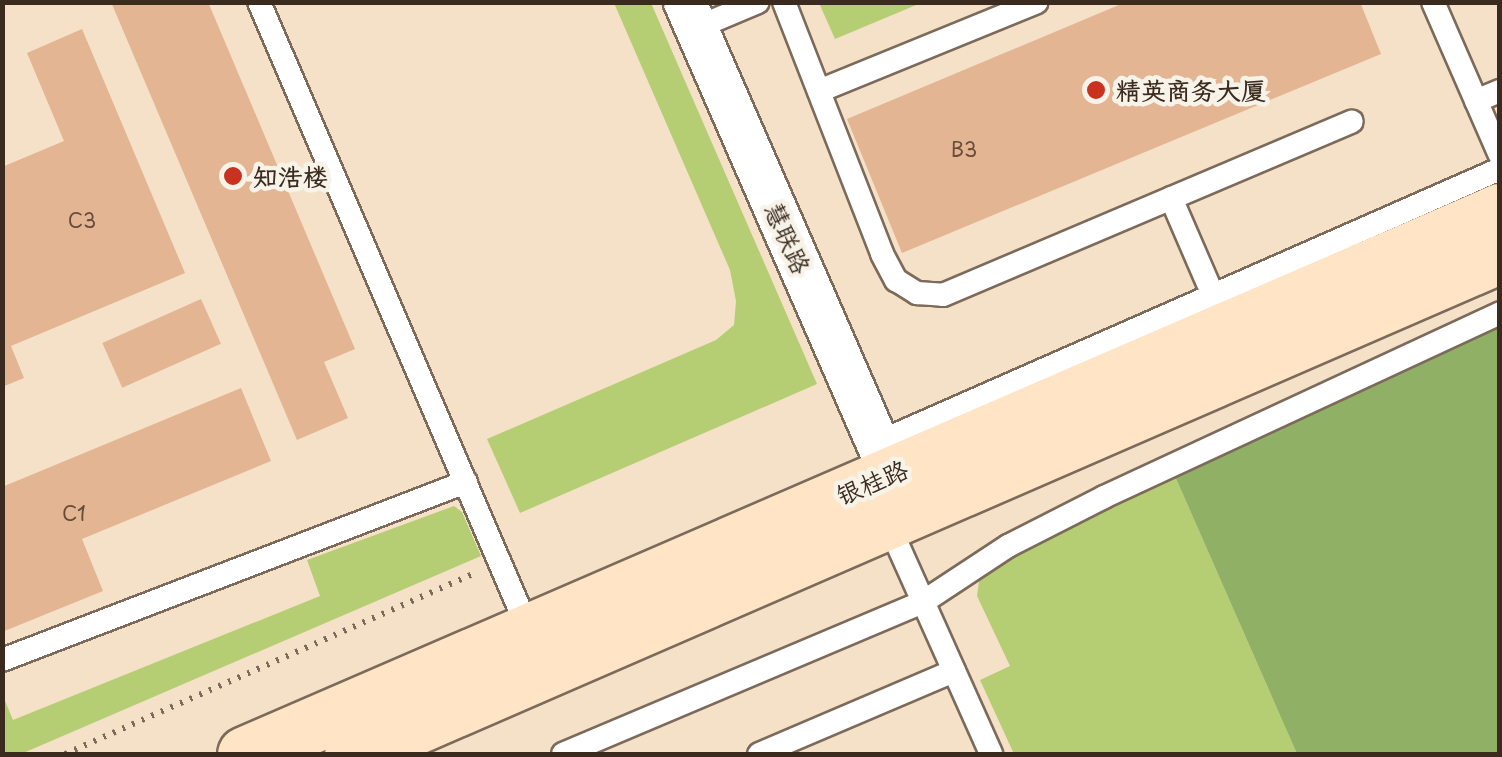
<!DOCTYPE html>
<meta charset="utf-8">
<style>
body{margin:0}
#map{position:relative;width:1502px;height:757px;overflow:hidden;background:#f4e1c8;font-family:"Playpen Sans","LXGW WenKai TC",sans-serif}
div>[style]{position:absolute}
.green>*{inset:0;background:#b6ce73}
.forest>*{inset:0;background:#90b165}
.building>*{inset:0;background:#e3b592;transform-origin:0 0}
.path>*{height:6px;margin-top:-3px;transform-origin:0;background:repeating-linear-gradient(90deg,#7c6a5a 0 2.5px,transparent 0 10.5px)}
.roads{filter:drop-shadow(2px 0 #7c6a5a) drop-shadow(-2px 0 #7c6a5a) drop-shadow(0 2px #7c6a5a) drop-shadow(0 -2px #7c6a5a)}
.lane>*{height:22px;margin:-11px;padding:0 11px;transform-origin:11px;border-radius:11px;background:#fff}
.street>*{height:42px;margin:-21px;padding:0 21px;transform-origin:21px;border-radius:21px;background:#fff}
.secondary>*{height:55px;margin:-27.5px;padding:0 27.5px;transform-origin:27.5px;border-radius:27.5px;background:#ffe4c6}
.dots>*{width:28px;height:28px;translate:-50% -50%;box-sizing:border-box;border:5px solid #f7f3e8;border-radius:50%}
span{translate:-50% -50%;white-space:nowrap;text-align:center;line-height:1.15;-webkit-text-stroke:9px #f7f3e8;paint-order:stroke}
.number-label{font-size:20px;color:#654d3b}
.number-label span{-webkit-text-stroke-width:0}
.poi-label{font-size:25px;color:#3b2a1e;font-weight:700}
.left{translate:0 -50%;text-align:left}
.street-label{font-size:25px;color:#3b2a1e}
.frame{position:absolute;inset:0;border:5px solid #3b2a1e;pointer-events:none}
</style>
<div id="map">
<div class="green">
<i style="clip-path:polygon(614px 3px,651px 3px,817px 384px,520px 513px,487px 439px,716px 340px,734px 325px,736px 301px,730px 270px)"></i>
<i style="clip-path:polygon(819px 3px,921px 3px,835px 39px)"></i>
<i style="clip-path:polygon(1174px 474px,1297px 754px,1014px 754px,980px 680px,1010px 666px,977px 596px,980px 574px,999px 560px)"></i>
<i style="clip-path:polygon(454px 506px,462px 512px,481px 556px,21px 754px,3px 754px,3px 696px,13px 720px,320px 596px,307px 560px)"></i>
</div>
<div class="forest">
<i style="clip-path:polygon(1499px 328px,1499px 754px,1297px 754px,1174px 474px)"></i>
</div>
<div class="building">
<i style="clip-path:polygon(111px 2px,208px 2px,355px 349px,324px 362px,348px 418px,297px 440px)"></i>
<i style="clip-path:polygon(1126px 2px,1360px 2px,1381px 54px,902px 253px,847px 119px)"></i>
<i style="clip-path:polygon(82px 29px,185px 273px,11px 346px,24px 378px,2px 387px,2px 167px,64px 141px,27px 53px)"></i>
<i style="left:201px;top:299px;width:49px;height:108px;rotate:66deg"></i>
<i style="clip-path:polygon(241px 388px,271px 461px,82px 539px,103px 591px,2px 632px,2px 487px)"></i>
</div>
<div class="path">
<i style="left:65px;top:754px;width:449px;rotate:-23.8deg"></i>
</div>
<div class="roads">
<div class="lane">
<i style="left:259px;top:2px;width:687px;rotate:66.76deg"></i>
<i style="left:784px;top:2px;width:270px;rotate:68.7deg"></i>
<i style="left:882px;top:254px;width:30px;rotate:62deg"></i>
<i style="left:896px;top:280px;width:25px;rotate:32deg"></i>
<i style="left:917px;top:293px;width:26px;rotate:4deg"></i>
<i style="left:943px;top:295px;width:444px;rotate:-23deg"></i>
<i style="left:1433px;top:2px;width:167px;rotate:66.4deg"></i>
<i style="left:696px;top:28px;width:67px;rotate:-22.8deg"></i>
<i style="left:819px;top:91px;width:235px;rotate:-22.2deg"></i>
<i style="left:1476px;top:101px;width:26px;rotate:-23deg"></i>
<i style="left:1171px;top:198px;width:106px;rotate:66.6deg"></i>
<i style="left:877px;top:443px;width:681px;rotate:-23.74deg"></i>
<i style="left:887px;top:521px;width:255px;rotate:65.9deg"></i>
<i style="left:2px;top:660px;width:497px;rotate:-21deg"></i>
<i style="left:563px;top:754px;width:391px;rotate:-22.9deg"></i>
<i style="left:923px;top:602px;width:102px;rotate:-33.4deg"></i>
<i style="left:1008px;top:546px;width:108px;rotate:-27deg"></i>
<i style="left:1104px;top:497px;width:437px;rotate:-24.9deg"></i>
<i style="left:759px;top:754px;width:212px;rotate:-23.1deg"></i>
</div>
<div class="street">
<i style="left:685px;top:2px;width:515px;rotate:66.42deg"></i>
</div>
<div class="secondary">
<i style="left:245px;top:754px;width:1367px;rotate:-23.4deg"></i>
<i style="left:352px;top:754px;width:1252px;rotate:-23.49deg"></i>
</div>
</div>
<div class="dots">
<i style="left:1096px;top:90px;background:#c8321e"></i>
<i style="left:233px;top:176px;background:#c8321e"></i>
</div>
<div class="number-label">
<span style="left:964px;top:149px">B3</span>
<span style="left:82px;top:220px">C3</span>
<span style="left:74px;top:513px">C1</span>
</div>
<div class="poi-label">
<span class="left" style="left:1116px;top:90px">精英商务大厦</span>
<span class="left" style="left:253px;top:176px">知浩楼</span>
</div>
<div class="street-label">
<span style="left:788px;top:238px;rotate:66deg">慧联路</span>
<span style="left:872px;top:482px;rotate:-23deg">银桂路</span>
</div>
<div class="frame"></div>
</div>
